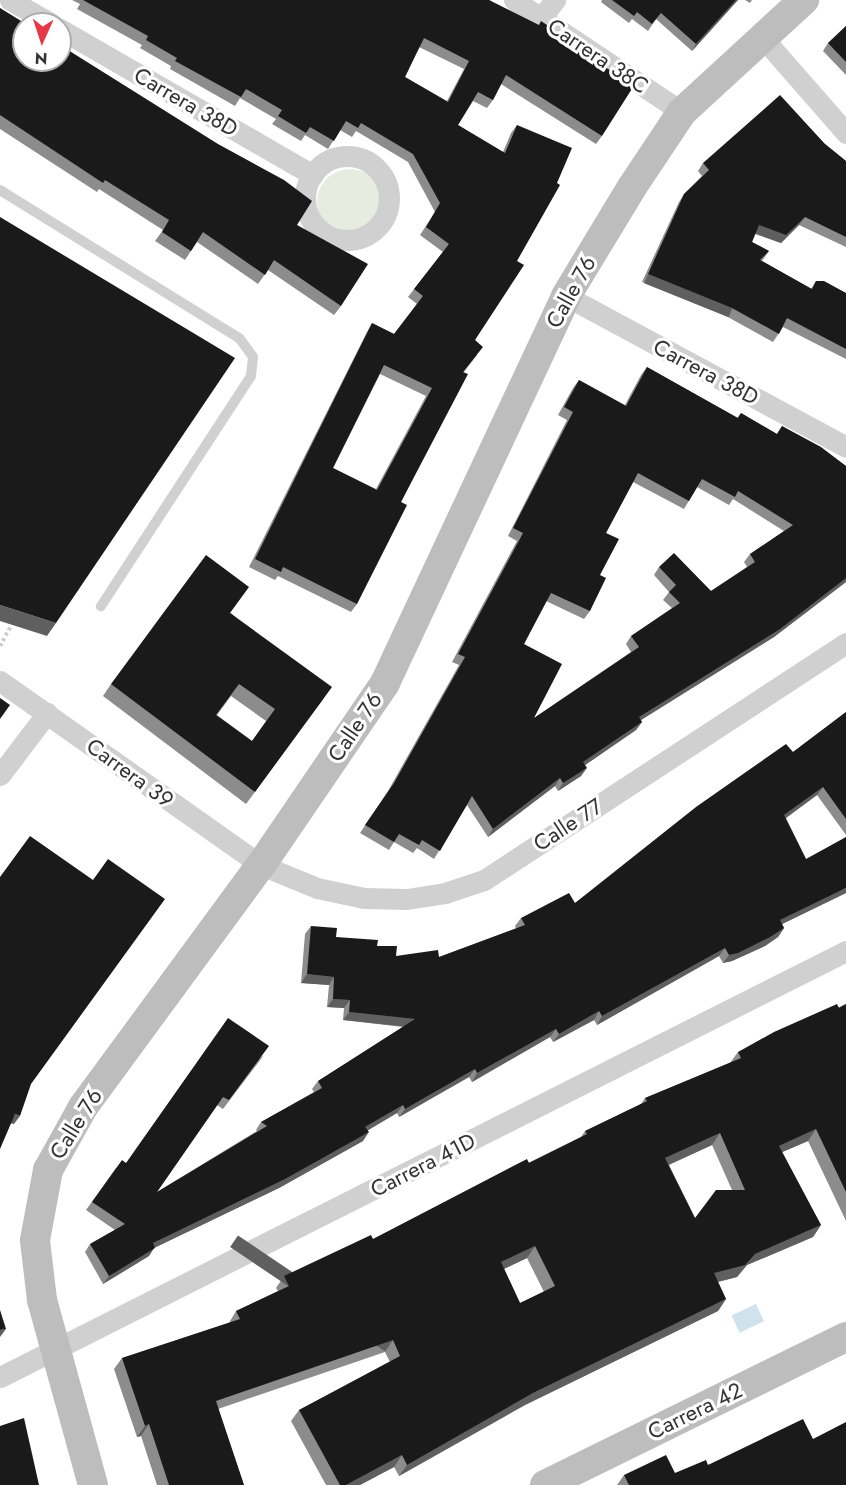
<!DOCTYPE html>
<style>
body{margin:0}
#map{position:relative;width:846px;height:1485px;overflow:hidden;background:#fff;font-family:Jost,sans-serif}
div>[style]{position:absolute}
.green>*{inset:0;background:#e6ecdf}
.round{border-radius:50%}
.water>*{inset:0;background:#cfe2ee;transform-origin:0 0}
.path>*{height:4px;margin-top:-2px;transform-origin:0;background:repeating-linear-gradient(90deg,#cdcdcd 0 3px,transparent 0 6px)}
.lane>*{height:10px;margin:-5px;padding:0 5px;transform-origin:5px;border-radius:5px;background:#d0d0d0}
.street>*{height:21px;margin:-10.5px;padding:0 10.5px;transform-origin:10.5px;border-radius:10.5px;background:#d0d0d0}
.street>.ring{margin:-10.5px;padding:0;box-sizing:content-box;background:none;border:21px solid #d0d0d0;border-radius:50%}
.secondary>*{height:30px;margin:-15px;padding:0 15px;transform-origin:15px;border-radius:15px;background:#bdbdbd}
.wall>*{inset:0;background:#8c8c8c}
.shaded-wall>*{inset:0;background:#5f5f5f;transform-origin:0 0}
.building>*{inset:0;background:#1a1a1a}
span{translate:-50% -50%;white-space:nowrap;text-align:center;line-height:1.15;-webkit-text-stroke:6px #fff;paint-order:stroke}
.street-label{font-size:22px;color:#333}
.north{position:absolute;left:12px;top:12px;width:60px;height:60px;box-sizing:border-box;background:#fff;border:2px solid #adadad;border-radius:50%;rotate:183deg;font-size:16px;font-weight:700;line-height:24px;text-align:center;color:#333}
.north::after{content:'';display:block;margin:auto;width:21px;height:27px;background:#e63946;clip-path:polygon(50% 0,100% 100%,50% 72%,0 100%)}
</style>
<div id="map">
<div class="green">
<i class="round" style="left:317px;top:169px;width:66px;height:66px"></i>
</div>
<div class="water">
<i style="left:756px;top:1304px;width:19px;height:27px;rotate:65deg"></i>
</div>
<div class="path">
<i style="left:0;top:646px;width:23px;rotate:-61deg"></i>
</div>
<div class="lane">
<i style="left:0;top:190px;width:282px;rotate:31.8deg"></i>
<i style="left:240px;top:339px;width:22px;rotate:54deg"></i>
<i style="left:253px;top:357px;width:19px;rotate:96deg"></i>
<i style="left:251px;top:376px;width:275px;rotate:123.1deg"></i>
</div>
<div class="street">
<i style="left:10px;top:0;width:48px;rotate:29.7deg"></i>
<i style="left:514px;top:0;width:202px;rotate:33.7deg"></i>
<i style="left:541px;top:18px;width:23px;rotate:-52deg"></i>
<i style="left:60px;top:29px;width:292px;rotate:30deg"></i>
<i style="left:762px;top:37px;width:128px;rotate:48.8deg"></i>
<i class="ring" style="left:305px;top:156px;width:63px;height:63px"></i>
<i style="left:566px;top:296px;width:318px;rotate:28.3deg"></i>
<i style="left:0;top:681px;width:319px;rotate:35.2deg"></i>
<i style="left:261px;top:865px;width:61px;rotate:22.3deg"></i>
<i style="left:317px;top:888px;width:48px;rotate:12deg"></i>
<i style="left:364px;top:898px;width:43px;rotate:1.3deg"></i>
<i style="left:407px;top:899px;width:38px;rotate:-9deg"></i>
<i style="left:445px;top:893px;width:41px;rotate:-18.4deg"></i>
<i style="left:484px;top:880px;width:433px;rotate:-33.2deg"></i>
<i style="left:0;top:775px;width:78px;rotate:-52.8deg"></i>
<i style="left:0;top:1377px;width:947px;rotate:-26.73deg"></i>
</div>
<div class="secondary">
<i style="left:93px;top:1485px;width:192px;rotate:-105.4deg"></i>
<i style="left:42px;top:1300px;width:60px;rotate:-96.7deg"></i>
<i style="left:35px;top:1240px;width:71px;rotate:-79.5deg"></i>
<i style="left:48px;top:1170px;width:72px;rotate:-60.9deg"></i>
<i style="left:83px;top:1107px;width:300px;rotate:-53.7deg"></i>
<i style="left:261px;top:865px;width:220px;rotate:-55.7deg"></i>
<i style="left:385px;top:683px;width:427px;rotate:-64.9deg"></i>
<i style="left:566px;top:296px;width:127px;rotate:-58.8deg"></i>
<i style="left:632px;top:187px;width:90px;rotate:-56.3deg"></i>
<i style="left:682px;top:112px;width:166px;rotate:-42.6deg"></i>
<i style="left:545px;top:1485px;width:335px;rotate:-26.2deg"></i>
</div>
<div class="wall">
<i style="clip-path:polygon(evenodd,72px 0,489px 0,555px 39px,602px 136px,596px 144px,501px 84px,493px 100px,487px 108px,473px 101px,458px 125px,503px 152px,511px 133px,517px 125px,517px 261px,475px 340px,477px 355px,464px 372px,401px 502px,357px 604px,351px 612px,278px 576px,275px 580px,249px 567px,367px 332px,372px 323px,394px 334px,417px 304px,408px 297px,443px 252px,420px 235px,435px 212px,408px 162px,356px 131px,352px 137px,340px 130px,328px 149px,305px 135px,301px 141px,272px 124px,276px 119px,240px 98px,235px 106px,170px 69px,171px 66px,140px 48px,142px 45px,77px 9px,80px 4px,72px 0,419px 47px,464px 69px,447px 101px,405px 77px,419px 47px,72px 0,380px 374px,426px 396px,376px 489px,333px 468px,380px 374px)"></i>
<i style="clip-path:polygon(602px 0,738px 0,692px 51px,656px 19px,648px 31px,632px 19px,629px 23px,601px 2px)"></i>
<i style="clip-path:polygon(745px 0,752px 0,750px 3px)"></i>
<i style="clip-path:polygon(0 8px,297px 225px,341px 306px,334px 315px,268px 270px,258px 284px,197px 242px,185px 260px,155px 241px,163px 230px,99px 189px,97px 192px,0 129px)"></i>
<i style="clip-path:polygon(846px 26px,846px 75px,823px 51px,828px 43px)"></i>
<i style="clip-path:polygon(825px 144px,846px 161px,846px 247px,799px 225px,781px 243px,755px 234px,752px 242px,769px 251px,762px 261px,811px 289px,816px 281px,846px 293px,846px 359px,783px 327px,773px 342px,726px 316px,642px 282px,679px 202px,684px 194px,702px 176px,698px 171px,703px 163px)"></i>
<i style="clip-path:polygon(evenodd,647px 367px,737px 418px,741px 413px,777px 434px,782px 426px,846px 466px,846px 582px,774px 637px,641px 720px,642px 722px,636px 730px,585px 765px,581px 776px,558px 791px,555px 786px,488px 837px,467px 805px,434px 859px,417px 848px,413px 853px,394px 842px,389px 850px,360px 833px,388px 791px,459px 665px,452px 662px,517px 541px,508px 536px,567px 420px,558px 415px,573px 388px,579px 380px,625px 405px,641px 375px,647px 367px,633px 482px,684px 509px,697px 487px,729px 505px,733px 499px,784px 531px,750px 554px,744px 562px,747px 567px,711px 591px,659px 567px,654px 575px,669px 592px,663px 600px,672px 608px,631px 636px,626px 644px,631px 652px,534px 718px,524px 644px,546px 601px,584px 619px,590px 611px,600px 575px,606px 533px,633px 482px)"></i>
<i style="clip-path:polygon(evenodd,231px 613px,324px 698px,246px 804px,103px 696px,111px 684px,231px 613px,231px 696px,266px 721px,252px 741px,217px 715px,231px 696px)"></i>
<i style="clip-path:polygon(846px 712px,846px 835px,817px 795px,786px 818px,806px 859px,846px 893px,782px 924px,784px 928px,778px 937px,765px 946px,732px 961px,723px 963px,719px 956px,597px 1025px,594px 1020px,553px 1042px,550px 1037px,472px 1082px,469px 1077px,399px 1117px,397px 1113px,368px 1130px,363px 1141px,279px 1188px,154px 1248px,149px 1256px,103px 1284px,85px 1252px,90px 1244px,115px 1230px,86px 1210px,116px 1168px,126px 1163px,264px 1055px,223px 1109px,217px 1105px,157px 1192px,257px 1131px,256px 1130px,261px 1122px,314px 1092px,312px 1089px,318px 1081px,403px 1027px,343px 1020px,344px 1008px,327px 1007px,329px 985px,301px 983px,305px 934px,311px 926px,336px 937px,377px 946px,396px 956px,439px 957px,516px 929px,515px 926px,521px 918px,575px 903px,793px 752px)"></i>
<i style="clip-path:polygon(evenodd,846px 1004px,846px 1221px,808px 1141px,782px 1152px,821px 1225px,813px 1237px,747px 1265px,737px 1277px,718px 1282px,726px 1299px,718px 1311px,525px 1405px,399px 1476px,394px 1467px,360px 1485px,326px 1485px,291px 1421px,299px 1410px,390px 1362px,385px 1352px,218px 1409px,244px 1485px,157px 1485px,141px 1436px,137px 1437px,114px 1369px,122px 1358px,229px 1323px,236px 1311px,278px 1291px,276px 1288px,284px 1276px,373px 1239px,581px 1137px,585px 1131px,641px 1104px,645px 1098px,730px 1063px,738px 1052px,846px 1004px,712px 1145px,732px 1190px,695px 1218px,669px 1165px,712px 1145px,846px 1004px,527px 1258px,544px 1292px,520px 1303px,504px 1269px,527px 1258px)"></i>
<i style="clip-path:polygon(813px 1439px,846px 1485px,617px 1485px,624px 1475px,675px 1473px)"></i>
</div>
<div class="shaded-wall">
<i style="clip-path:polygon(736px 0,738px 0,692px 51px,696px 44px)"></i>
<i style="clip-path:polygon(805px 217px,799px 225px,781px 243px,754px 233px,759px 225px)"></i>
<i style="left:648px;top:274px;width:91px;height:10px;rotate:22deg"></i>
<i style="clip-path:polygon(846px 578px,846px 582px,774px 637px,633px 725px,639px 717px)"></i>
<i style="clip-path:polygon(0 605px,56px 623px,47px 636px,0 621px)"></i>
<i style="clip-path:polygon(642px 722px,636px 730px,578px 770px,583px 762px)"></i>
<i style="clip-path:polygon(587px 768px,581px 776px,558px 791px,563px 783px)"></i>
<i style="clip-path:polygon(560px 778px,555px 786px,488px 837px,493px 829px)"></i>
<i style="clip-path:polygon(823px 787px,817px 795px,779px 823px,784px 815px)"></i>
<i style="clip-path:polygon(846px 888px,846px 893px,774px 928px,780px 920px)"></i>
<i style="clip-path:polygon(784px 928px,778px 937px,765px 946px,732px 961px,723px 963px,729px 955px)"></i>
<i style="clip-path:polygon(725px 948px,719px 956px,597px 1025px,602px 1016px)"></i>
<i style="clip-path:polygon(307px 974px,334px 977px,329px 985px,301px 983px)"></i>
<i style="clip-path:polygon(333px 999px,350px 1000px,344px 1008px,327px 1007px)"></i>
<i style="clip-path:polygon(599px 1011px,594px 1020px,553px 1042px,559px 1034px)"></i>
<i style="clip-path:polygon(349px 1012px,415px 1019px,409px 1027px,343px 1020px)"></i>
<i style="clip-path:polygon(556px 1029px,550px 1037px,472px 1082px,477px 1073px)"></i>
<i style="clip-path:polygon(475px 1069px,469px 1077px,399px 1117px,405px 1109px)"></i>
<i style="clip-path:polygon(403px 1105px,397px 1113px,360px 1135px,365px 1127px)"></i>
<i style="clip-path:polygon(15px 1114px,20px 1116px,14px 1124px,9px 1123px)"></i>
<i style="clip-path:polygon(816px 1129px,808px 1141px,771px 1157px,779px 1146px)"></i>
<i style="clip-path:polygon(369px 1132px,363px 1141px,279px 1188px,154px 1248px,149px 1256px,103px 1284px,109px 1276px,153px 1243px)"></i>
<i style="clip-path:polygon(720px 1133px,712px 1145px,657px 1170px,665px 1158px)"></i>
<i style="clip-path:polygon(821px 1225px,813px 1237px,747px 1265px,737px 1277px,705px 1285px,714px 1273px,755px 1254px)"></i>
<i style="clip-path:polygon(535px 1246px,527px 1258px,493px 1274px,501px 1262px)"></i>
<i style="clip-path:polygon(726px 1299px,718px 1311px,525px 1405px,399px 1476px,407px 1465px,533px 1393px)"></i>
<i style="clip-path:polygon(6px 1329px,0 1337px,0 1330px)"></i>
<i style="left:393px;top:1340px;width:14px;height:187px;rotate:124deg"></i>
<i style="clip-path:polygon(149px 1424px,141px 1436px,137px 1437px,145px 1426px)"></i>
<i style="clip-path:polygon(402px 1455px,394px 1467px,360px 1485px,346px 1485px)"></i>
</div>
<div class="building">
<i style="clip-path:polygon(evenodd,83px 0,489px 0,539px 25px,541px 21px,559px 33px,555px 39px,635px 84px,602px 136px,506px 75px,493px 100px,478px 92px,458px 125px,505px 153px,517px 125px,572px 148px,557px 183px,560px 185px,517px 261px,524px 265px,475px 340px,483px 347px,463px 372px,468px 374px,401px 502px,407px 505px,357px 604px,283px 567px,281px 572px,255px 559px,372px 323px,394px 334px,423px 296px,414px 289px,449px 244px,426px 227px,440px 203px,413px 154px,361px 123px,358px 128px,346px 121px,334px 141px,310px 127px,306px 133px,278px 116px,282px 110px,246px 89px,241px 97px,175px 61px,177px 58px,146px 40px,148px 36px,83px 0,424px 38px,469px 61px,448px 102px,405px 77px,424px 38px,83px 0,384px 365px,432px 388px,377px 490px,333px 468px,384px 365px)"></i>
<i style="clip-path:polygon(612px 0,736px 0,696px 44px,661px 13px,652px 24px,637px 12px,634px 16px)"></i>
<i style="clip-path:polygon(0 8px,26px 24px,24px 24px,24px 60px,60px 60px,60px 45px,218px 144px,284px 180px,312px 201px,297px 225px,368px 264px,341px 306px,274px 260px,265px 275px,203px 232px,191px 251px,162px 232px,169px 220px,105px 180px,103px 183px,0 115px)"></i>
<i style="clip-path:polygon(846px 26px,846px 62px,828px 43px)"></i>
<i style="clip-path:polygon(780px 95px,825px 144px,846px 161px,846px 237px,805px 217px,786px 235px,759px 225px,752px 242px,769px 251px,760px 260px,812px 289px,816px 281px,824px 281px,846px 293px,846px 349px,787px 318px,779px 334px,732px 308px,648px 274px,684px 194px,709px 170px,703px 163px)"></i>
<i style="clip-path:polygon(0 217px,235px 358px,56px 623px,0 605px)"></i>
<i style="clip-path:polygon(evenodd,647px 367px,738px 418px,741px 413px,777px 434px,782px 426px,821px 447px,846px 466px,846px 578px,780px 629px,639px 717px,642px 722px,583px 762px,587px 768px,563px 783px,560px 778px,493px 829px,472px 796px,440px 851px,422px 840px,419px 845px,399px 834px,394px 842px,365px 825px,394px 783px,465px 657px,458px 654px,523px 533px,513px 528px,573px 412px,564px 407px,579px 380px,626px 406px,647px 367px,638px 473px,689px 501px,702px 479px,735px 497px,738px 491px,793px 525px,750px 554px,755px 562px,711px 591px,674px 553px,659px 567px,676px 585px,669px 592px,680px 603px,631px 636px,639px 647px,534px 718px,562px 664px,524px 644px,551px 593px,590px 611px,606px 578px,600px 575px,619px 539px,606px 533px,638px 473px)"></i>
<i style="clip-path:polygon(evenodd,206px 555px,249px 587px,230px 613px,332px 687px,255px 792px,111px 684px,206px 555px,239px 684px,275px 709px,252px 741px,216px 715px,239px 684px)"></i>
<i style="clip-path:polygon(0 698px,10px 705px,0 719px)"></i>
<i style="clip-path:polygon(846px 712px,846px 819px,823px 787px,784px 815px,806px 859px,846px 837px,846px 888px,780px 920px,784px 928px,770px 937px,738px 953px,729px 955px,725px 948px,602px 1016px,599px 1011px,559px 1034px,556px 1029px,477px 1073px,475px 1069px,405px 1109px,403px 1105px,365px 1127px,369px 1132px,285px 1179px,153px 1243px,155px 1248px,109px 1276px,90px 1244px,125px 1224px,92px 1202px,122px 1160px,126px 1163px,228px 1018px,269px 1046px,229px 1100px,223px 1097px,157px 1192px,267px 1126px,261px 1122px,322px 1088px,318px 1081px,415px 1019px,349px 1012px,350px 1000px,333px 999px,334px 977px,307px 974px,311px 926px,337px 928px,336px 937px,378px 940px,377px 946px,397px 946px,396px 956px,438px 950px,439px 957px,525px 925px,521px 918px,569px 893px,575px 903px,696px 807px,786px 744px,793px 752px)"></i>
<i style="clip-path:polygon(30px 836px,93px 880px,108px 859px,165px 899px,31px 1084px,20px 1116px,15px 1114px,0 1149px,0 877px)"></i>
<i style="clip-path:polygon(evenodd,837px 1004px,839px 1008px,846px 1004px,846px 1192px,816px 1129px,779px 1146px,821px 1225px,755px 1254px,745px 1265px,714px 1273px,726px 1299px,533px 1393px,407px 1465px,402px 1455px,346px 1485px,340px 1485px,299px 1410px,400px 1356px,393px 1340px,216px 1401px,244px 1485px,169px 1485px,149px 1424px,145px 1426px,122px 1358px,240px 1319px,236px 1311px,289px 1286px,284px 1276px,371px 1235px,373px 1239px,527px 1159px,529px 1163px,587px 1134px,585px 1131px,647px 1101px,645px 1098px,741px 1058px,738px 1052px,774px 1032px,837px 1004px,720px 1133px,745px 1190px,716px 1190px,695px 1218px,665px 1158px,720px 1133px,837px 1004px,535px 1246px,555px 1286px,520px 1303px,501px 1262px,535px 1246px)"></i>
<i style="clip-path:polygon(0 1310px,6px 1329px,0 1330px)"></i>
<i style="clip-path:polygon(24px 1418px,39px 1485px,0 1485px,0 1426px)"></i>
<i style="clip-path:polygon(803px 1419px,813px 1439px,846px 1422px,846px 1485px,629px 1485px,624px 1475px,666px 1455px,675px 1473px,706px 1460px,708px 1465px)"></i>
</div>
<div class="street-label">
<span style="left:598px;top:56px;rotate:34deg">Carrera 38C</span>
<span style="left:186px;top:102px;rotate:30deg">Carrera 38D</span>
<span style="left:571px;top:292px;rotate:-61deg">Calle 76</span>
<span style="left:706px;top:372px;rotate:28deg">Carrera 38D</span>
<span style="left:355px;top:727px;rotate:-56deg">Calle 76</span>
<span style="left:130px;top:773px;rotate:36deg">Carrera 39</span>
<span style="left:568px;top:825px;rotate:-33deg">Calle 77</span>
<span style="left:76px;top:1124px;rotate:-58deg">Calle 76</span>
<span style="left:423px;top:1165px;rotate:-27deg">Carrera 41D</span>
<span style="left:695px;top:1411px;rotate:-26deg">Carrera 42</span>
</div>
<div class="north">N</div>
</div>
